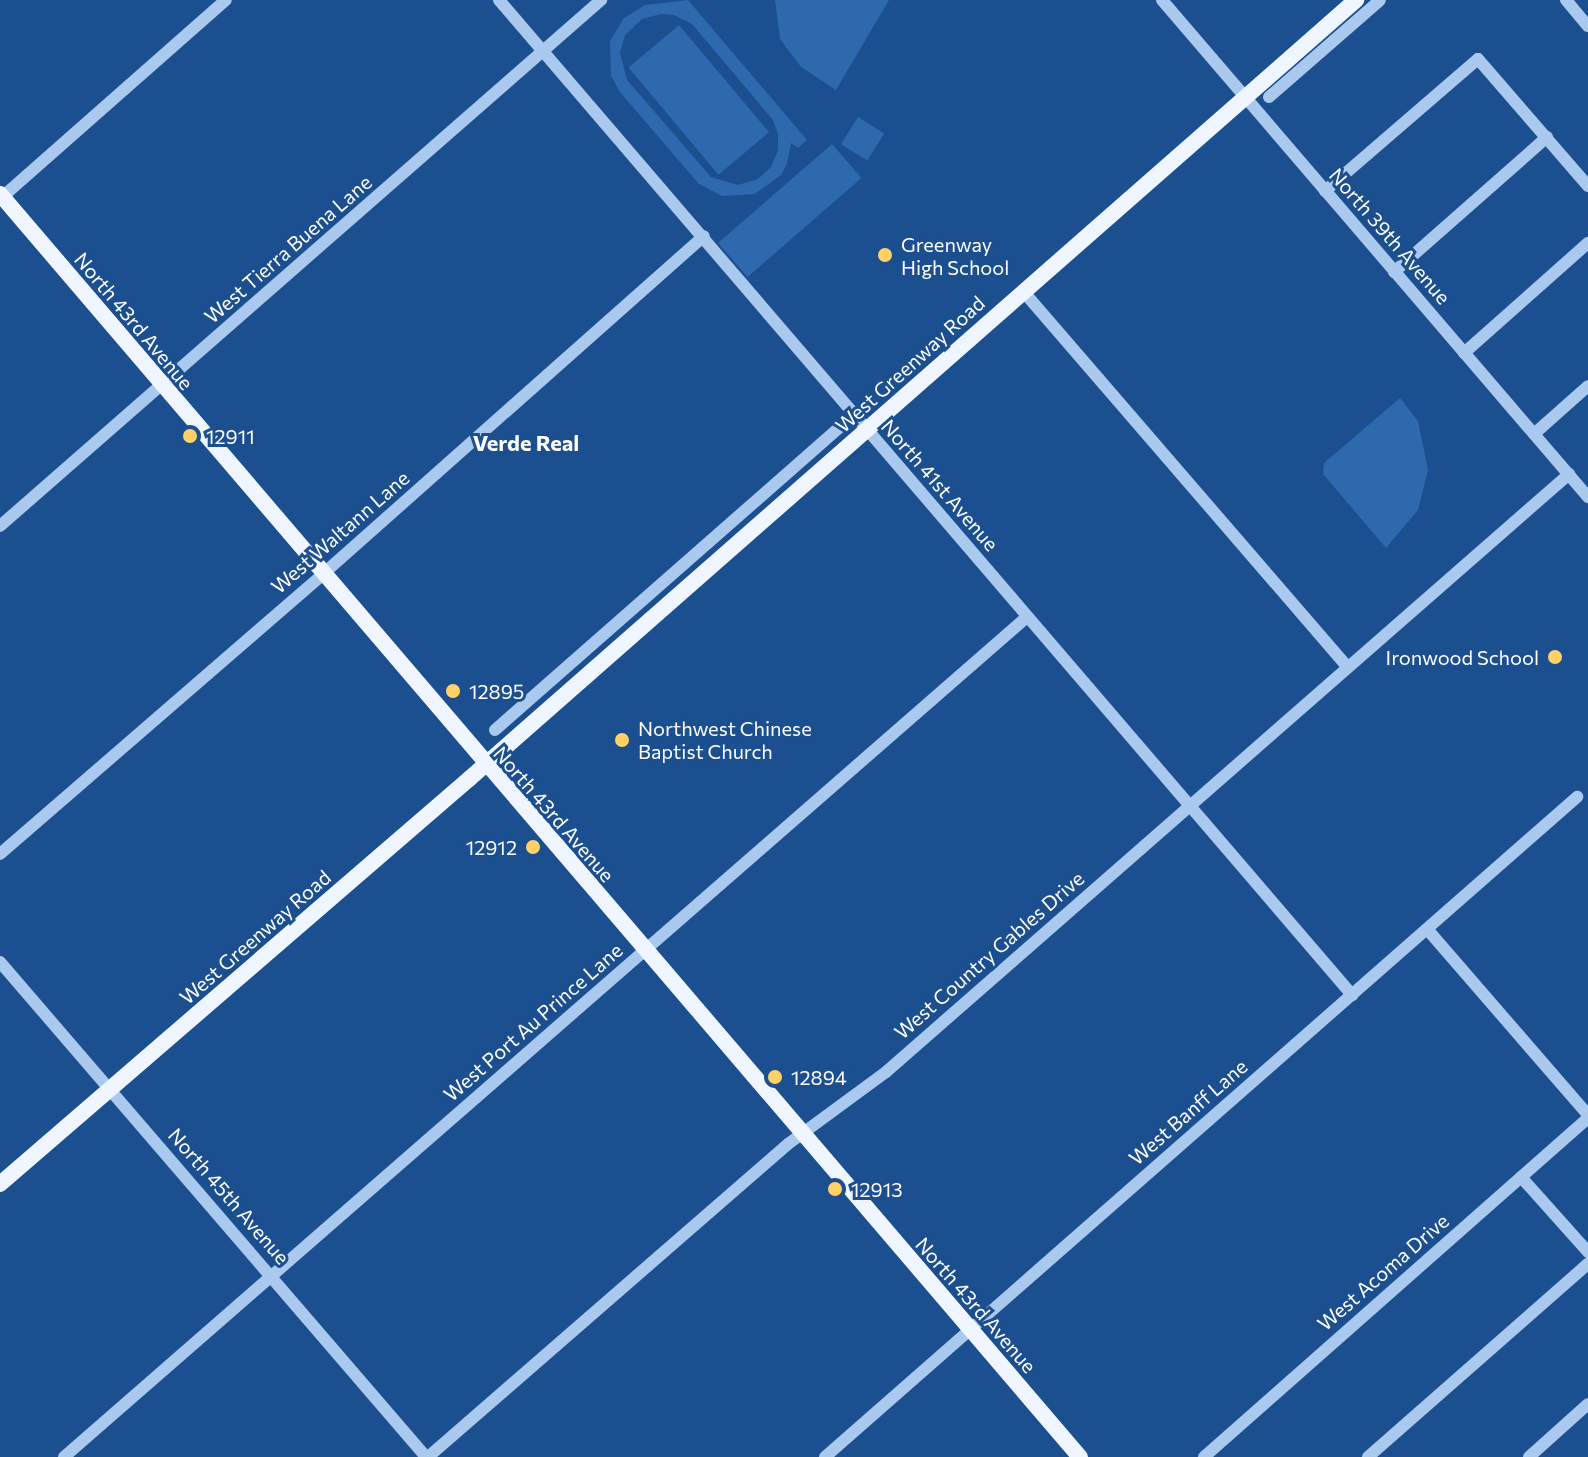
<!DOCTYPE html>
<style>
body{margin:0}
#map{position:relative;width:1588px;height:1457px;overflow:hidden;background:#1b4f8f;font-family:Commissioner,sans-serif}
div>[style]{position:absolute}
.green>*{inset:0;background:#2e69ad;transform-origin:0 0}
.minor>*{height:12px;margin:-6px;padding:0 6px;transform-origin:6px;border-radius:6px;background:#a9c9ee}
.major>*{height:16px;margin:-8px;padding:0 8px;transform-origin:8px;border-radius:8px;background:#f0f6ff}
.dots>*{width:22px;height:22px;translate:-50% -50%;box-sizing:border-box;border:4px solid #1b4f8f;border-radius:50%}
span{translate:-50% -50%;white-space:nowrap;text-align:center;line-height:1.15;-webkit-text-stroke:6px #1b4f8f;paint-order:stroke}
.street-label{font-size:20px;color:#fff}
.poi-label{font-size:20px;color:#fff}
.left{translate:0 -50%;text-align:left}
.right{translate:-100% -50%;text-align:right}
.neighbourhood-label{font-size:22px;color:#fff;font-weight:700}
</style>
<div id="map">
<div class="green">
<i style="clip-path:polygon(evenodd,688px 0,807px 140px,798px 148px,791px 143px,787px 164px,781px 175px,755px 194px,722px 196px,699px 184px,619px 91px,611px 75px,610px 41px,624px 18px,645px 5px,688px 0,661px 14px,674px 15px,692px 24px,773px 120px,778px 134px,778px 150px,771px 167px,758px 179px,738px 185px,711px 177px,627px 80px,620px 53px,625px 35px,642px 19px,661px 14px)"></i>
<i style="clip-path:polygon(775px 0,889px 0,836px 90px,801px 67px,780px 39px)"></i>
<i style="left:679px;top:25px;width:140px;height:66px;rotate:50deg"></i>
<i style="left:858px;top:117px;width:31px;height:32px;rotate:32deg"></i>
<i style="left:832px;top:144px;width:45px;height:151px;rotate:49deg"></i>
<i style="clip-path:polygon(1400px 398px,1418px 421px,1428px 470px,1418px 510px,1386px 548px,1323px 474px,1324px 463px)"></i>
</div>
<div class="minor">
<i style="left:499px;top:0;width:1311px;rotate:49.39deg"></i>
<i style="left:1162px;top:0;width:655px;rotate:49.4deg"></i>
<i style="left:1566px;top:0;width:34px;rotate:50deg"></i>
<i style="left:1269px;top:97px;width:147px;rotate:-41.1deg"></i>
<i style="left:1325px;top:191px;width:202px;rotate:-40.8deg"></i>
<i style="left:1478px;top:59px;width:168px;rotate:49.1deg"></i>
<i style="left:0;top:199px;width:301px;rotate:-41.4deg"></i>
<i style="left:1394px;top:272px;width:204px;rotate:-41.4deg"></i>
<i style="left:1023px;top:291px;width:496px;rotate:49.2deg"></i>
<i style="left:1464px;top:353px;width:166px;rotate:-41.6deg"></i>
<i style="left:1534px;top:434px;width:72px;rotate:-41.6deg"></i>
<i style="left:0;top:526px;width:799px;rotate:-41.19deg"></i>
<i style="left:495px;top:730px;width:478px;rotate:-41.3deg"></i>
<i style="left:0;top:854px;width:427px;rotate:-40.9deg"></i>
<i style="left:323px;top:574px;width:509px;rotate:-41.58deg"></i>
<i style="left:1427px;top:929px;width:246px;rotate:49.1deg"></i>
<i style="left:0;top:962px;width:653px;rotate:49.28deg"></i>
<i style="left:1521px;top:1177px;width:101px;rotate:48.2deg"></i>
<i style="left:64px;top:1457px;width:1278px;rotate:-41.1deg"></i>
<i style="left:428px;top:1457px;width:477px;rotate:-41deg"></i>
<i style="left:788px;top:1144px;width:122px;rotate:-36.3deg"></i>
<i style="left:886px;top:1072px;width:908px;rotate:-41.2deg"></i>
<i style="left:825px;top:1457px;width:1001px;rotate:-41.27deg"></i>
<i style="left:1204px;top:1457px;width:512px;rotate:-41.44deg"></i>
<i style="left:1368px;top:1457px;width:293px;rotate:-41.3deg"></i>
<i style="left:1529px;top:1457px;width:79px;rotate:-41.9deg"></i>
</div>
<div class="major">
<i style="left:0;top:194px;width:1662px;rotate:49.47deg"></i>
<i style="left:0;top:1184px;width:620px;rotate:-40.81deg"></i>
<i style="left:469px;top:779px;width:1181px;rotate:-41.29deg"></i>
</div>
<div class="dots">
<i style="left:885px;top:255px;background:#ffd166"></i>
<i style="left:190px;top:436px;background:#ffd166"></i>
<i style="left:1555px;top:657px;background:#ffd166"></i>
<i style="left:453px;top:691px;background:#ffd166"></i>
<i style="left:622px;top:740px;background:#ffd166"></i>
<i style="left:533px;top:847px;background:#ffd166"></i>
<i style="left:775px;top:1077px;background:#ffd166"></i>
<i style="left:835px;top:1189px;background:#ffd166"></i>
</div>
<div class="street-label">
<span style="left:1390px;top:236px;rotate:49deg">North 39th Avenue</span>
<span style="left:288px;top:249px;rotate:-41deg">West Tierra Buena Lane</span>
<span style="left:134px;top:321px;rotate:50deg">North 43rd Avenue</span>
<span style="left:910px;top:364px;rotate:-42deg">West Greenway Road</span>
<span style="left:940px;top:485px;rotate:49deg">North 41st Avenue</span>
<span style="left:340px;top:532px;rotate:-41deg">West Waltann Lane</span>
<span style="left:554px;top:814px;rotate:49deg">North 43rd Avenue</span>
<span style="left:255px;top:937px;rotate:-41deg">West Greenway Road</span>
<span style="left:989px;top:955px;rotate:-41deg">West Country Gables Drive</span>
<span style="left:533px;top:1022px;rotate:-41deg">West Port Au Prince Lane</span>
<span style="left:1188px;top:1112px;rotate:-41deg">West Banff Lane</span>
<span style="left:229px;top:1196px;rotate:49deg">North 45th Avenue</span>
<span style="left:1383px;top:1272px;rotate:-41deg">West Acoma Drive</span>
<span style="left:976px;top:1305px;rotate:49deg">North 43rd Avenue</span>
</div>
<div class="poi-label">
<span class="left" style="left:901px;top:256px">Greenway<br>High School</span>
<span class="left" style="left:206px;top:436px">12911</span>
<span class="right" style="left:1539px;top:657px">Ironwood School</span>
<span class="left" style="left:469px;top:691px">12895</span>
<span class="left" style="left:638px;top:740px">Northwest Chinese<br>Baptist Church</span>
<span class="right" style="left:517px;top:847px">12912</span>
<span class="left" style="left:791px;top:1077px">12894</span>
<span class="left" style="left:851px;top:1189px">12913</span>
</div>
<div class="neighbourhood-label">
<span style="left:526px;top:443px">Verde Real</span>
</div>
</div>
